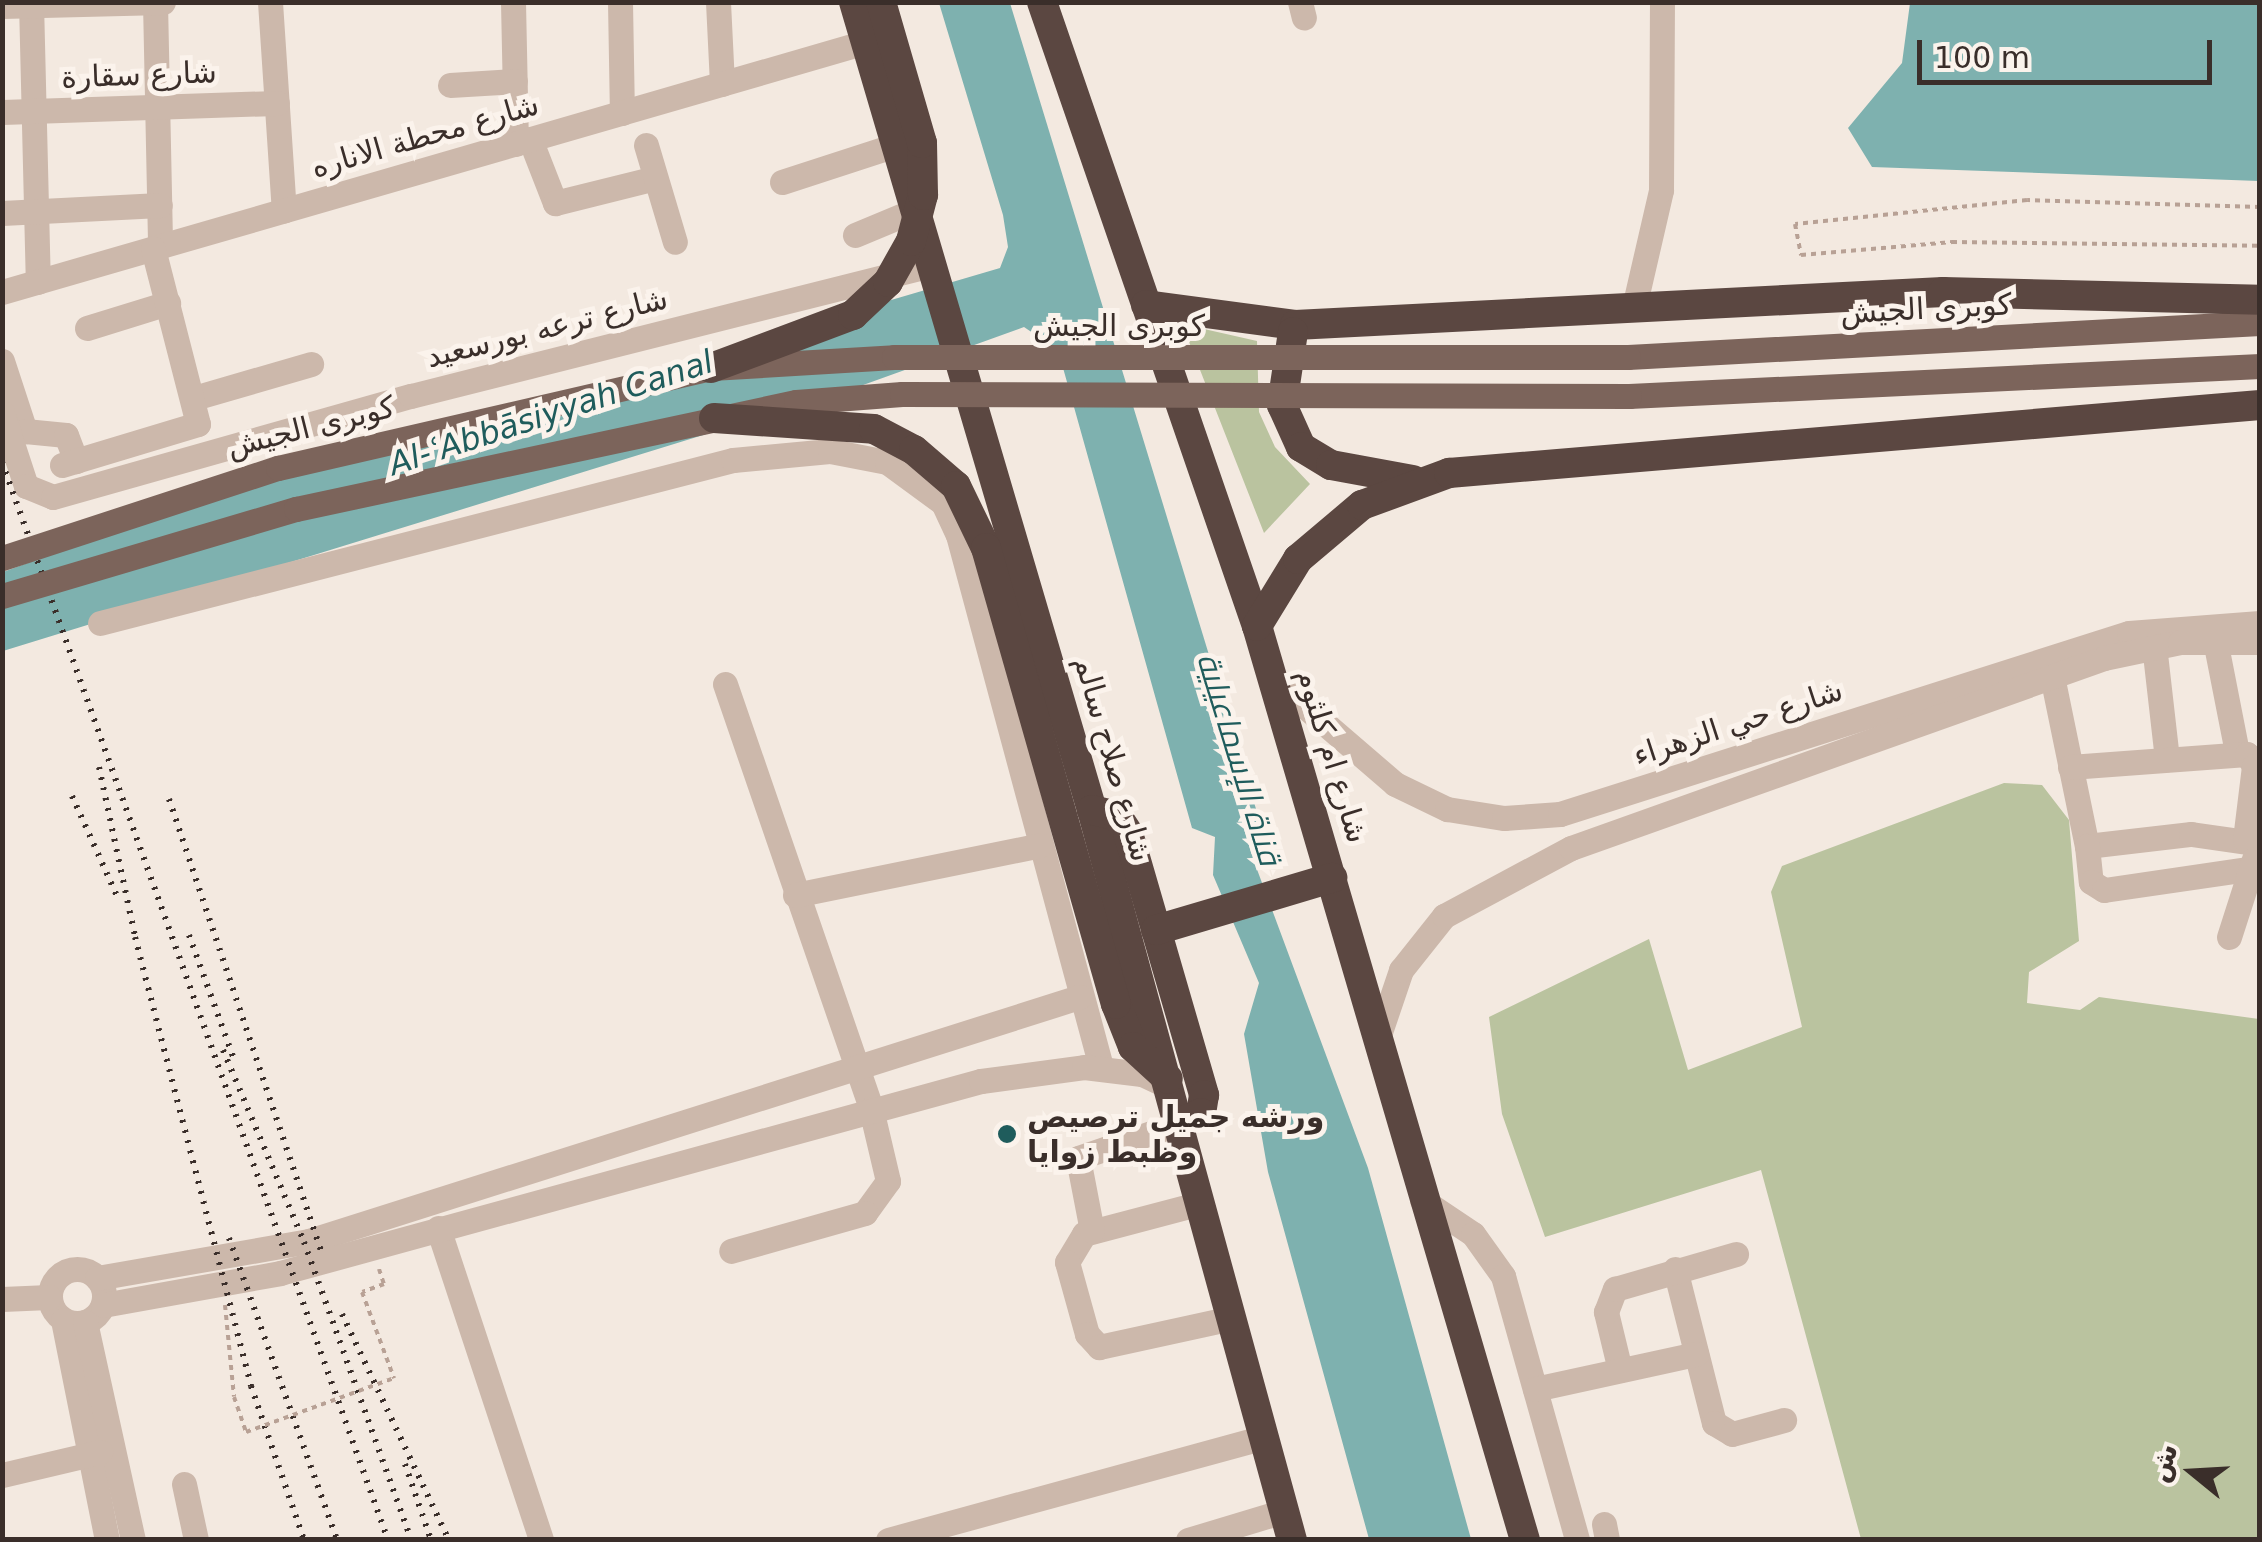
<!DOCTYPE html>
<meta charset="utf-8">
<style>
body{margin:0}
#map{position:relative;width:2262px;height:1542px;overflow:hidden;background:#f3e9e0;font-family:"DejaVu Sans",Cairo,sans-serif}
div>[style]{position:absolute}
.green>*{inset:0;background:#bac39f}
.water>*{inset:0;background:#7eb1af}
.path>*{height:4px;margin-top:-2px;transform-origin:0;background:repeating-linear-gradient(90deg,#b8a195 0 5px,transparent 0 10px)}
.minor>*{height:25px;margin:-12.5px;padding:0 12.5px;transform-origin:12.5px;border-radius:12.5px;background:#ccb8ab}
.minor>.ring{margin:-12.5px;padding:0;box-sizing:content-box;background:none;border:25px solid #ccb8ab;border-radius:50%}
.major>*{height:25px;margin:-12.5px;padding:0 12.5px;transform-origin:12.5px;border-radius:12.5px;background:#7c645b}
.highway>*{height:30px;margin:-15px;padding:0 15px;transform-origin:15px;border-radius:15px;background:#5b4741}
.rail>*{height:6px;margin-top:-3px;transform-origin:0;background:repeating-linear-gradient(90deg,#3a2e2a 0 2.5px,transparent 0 10.5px)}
.path-bridge>*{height:4px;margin-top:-2px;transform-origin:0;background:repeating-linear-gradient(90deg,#b8a195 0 5px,transparent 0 10px)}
.major-bridge>*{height:25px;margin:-12.5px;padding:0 12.5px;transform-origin:12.5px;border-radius:12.5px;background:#7c645b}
.highway-bridge>*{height:30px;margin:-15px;padding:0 15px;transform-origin:15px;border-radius:15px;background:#5b4741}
.dots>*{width:28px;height:28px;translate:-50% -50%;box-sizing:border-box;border:5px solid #fbf3ec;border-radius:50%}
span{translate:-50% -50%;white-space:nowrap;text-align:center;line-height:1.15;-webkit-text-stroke:10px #fbf3ec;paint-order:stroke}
.street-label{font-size:30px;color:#3a2e2a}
.poi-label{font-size:30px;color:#3a2e2a;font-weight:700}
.left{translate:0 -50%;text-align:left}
.water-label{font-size:32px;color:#1f5c5c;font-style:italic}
.frame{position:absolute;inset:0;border:5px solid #3a2e2a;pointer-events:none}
.north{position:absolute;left:2142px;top:1422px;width:100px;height:100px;-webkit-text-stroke:8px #fbf3ec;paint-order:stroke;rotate:288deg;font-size:28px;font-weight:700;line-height:40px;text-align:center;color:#3a2e2a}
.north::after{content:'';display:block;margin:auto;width:35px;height:45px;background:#3a2e2a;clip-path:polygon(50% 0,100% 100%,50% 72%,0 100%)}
.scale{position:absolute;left:1917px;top:40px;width:295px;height:45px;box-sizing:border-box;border:5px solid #3a2e2a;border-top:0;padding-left:12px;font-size:30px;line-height:35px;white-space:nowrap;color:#3a2e2a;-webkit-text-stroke:8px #fbf3ec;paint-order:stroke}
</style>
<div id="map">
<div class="green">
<i style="clip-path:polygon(1182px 324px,1257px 341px,1259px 412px,1275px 447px,1310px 484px,1264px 533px)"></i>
<i style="clip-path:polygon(2004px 783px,2042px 785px,2069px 820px,2079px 941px,2029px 972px,2027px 1003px,2080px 1010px,2099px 997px,2259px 1019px,2259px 1539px,1861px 1539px,1761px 1170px,1545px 1237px,1502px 1114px,1489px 1017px,1649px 939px,1688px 1070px,1802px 1027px,1771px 892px,1782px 866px)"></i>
</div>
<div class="water">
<i style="clip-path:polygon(939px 3px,1010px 3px,1260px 822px,1255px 864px,1368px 1168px,1471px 1539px,1369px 1539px,1268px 1172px,1244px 1034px,1259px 983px,1213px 875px,1215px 837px,1192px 828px,1058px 350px,1024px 327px,852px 389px,3px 651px,3px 572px,151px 518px,1000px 268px,1008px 247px,1003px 215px)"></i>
<i style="clip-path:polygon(1910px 3px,2259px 3px,2259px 181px,1872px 167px,1848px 128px,1902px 63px)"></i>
</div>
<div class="path">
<i style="left:2260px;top:207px;width:233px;rotate:-178.3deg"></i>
<i style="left:2027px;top:200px;width:233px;rotate:174.1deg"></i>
<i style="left:1795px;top:224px;width:32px;rotate:79deg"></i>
<i style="left:1801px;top:255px;width:152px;rotate:-4.9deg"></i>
<i style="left:1952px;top:242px;width:308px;rotate:0.7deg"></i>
<i style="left:379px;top:1269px;width:16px;rotate:72deg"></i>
<i style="left:384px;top:1284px;width:23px;rotate:160deg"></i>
<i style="left:362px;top:1292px;width:92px;rotate:69.6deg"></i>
<i style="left:225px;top:1305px;width:92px;rotate:84.4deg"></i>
<i style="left:234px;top:1397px;width:37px;rotate:71deg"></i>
</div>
<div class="minor">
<i style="left:31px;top:2px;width:280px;rotate:88.6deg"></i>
<i style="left:155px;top:2px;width:245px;rotate:88.8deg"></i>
<i style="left:270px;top:2px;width:209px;rotate:86.2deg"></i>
<i style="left:513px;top:2px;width:142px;rotate:88.8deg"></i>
<i style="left:620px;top:2px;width:111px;rotate:89deg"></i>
<i style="left:718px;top:2px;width:82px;rotate:87.2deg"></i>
<i style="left:1300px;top:2px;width:16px;rotate:76deg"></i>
<i style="left:2px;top:6px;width:161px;rotate:-1.4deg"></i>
<i style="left:450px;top:85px;width:65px;rotate:-3.5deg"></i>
<i style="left:2px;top:112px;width:275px;rotate:-1.9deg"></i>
<i style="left:530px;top:139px;width:69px;rotate:68.7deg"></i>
<i style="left:555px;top:203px;width:103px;rotate:-14deg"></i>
<i style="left:646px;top:145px;width:101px;rotate:73.4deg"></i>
<i style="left:782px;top:182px;width:120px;rotate:-18deg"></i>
<i style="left:2px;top:213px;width:158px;rotate:-2.9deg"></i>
<i style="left:855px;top:235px;width:65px;rotate:-22.6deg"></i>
<i style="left:2px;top:292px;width:899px;rotate:-16.14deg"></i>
<i style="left:1635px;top:303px;width:116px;rotate:-77deg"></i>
<i style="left:1661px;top:190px;width:188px;rotate:-89.7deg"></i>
<i style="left:87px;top:328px;width:85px;rotate:-17.2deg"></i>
<i style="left:2px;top:361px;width:74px;rotate:71.8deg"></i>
<i style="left:25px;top:431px;width:41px;rotate:5.6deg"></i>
<i style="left:66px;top:435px;width:28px;rotate:69deg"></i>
<i style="left:194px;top:398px;width:122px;rotate:-16.2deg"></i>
<i style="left:2px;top:413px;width:77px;rotate:71.8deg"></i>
<i style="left:26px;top:486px;width:29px;rotate:22deg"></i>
<i style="left:53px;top:497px;width:372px;rotate:-15.8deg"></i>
<i style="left:411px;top:396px;width:536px;rotate:-14.14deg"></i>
<i style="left:62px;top:465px;width:142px;rotate:-16.8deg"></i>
<i style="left:198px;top:424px;width:181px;rotate:-104.4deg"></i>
<i style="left:100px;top:623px;width:654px;rotate:-14.44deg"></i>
<i style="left:733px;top:460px;width:97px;rotate:-5.3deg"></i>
<i style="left:830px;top:451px;width:58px;rotate:10.9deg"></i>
<i style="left:887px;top:462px;width:69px;rotate:36.2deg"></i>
<i style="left:943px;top:503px;width:35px;rotate:65deg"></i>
<i style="left:958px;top:535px;width:551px;rotate:74.95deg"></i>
<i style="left:2215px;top:640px;width:114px;rotate:78.9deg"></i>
<i style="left:2154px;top:645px;width:115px;rotate:83.5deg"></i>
<i style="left:2052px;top:676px;width:174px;rotate:78.4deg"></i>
<i style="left:2087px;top:846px;width:105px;rotate:-6.6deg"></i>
<i style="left:2191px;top:834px;width:70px;rotate:8.2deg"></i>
<i style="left:1273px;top:679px;width:161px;rotate:40.7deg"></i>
<i style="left:1395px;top:784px;width:58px;rotate:25.7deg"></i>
<i style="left:1447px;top:809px;width:58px;rotate:9deg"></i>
<i style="left:1504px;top:818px;width:56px;rotate:-4.1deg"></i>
<i style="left:1560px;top:814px;width:597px;rotate:-17.65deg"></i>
<i style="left:2129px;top:633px;width:131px;rotate:-4.4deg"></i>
<i style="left:725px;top:684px;width:449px;rotate:71deg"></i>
<i style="left:871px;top:1109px;width:74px;rotate:76.7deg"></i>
<i style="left:888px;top:1181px;width:39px;rotate:126deg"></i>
<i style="left:865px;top:1213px;width:139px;rotate:164.2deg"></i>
<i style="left:2070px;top:767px;width:177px;rotate:-4.2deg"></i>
<i style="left:2247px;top:754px;width:14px;rotate:60deg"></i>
<i style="left:2254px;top:766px;width:74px;rotate:97deg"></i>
<i style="left:2087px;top:846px;width:36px;rotate:84deg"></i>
<i style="left:2091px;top:882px;width:15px;rotate:32deg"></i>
<i style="left:2104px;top:890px;width:146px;rotate:-8.3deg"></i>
<i style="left:795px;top:895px;width:250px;rotate:-11.5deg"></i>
<i style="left:2229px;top:937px;width:82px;rotate:-72.2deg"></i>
<i style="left:1379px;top:1035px;width:69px;rotate:-71.3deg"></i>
<i style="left:1401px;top:970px;width:69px;rotate:-51.5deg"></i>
<i style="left:1444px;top:916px;width:144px;rotate:-28.2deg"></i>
<i style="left:1571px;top:848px;width:566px;rotate:-19.62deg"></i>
<i style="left:2104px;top:658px;width:78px;rotate:-11.9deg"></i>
<i style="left:2180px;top:642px;width:80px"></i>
<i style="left:1422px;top:1200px;width:61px;rotate:33.7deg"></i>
<i style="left:1473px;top:1234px;width:52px;rotate:54.5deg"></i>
<i style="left:1503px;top:1276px;width:274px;rotate:74.3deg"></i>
<i style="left:1201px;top:1203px;width:121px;rotate:165.2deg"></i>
<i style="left:1084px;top:1234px;width:33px;rotate:121deg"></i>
<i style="left:1067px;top:1262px;width:75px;rotate:74.5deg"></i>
<i style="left:1087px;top:1334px;width:18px;rotate:47deg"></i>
<i style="left:1099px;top:1347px;width:136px;rotate:-12.3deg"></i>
<i style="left:438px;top:1228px;width:329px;rotate:71.7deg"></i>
<i style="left:1092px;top:1231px;width:74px;rotate:-100.9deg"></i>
<i style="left:1078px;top:1158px;width:108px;rotate:-18.9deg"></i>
<i class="ring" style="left:50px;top:1269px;width:29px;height:29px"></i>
<i style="left:1675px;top:1269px;width:159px;rotate:75.8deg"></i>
<i style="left:1714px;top:1423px;width:21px;rotate:31deg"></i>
<i style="left:1732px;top:1434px;width:54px;rotate:-15.1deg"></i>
<i style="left:97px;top:1278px;width:215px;rotate:-9.9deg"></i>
<i style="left:309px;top:1241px;width:808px;rotate:-17.58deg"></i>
<i style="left:2px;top:1299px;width:47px;rotate:-2.4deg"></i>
<i style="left:103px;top:1305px;width:180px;rotate:-10.2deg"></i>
<i style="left:280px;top:1273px;width:727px;rotate:-15.32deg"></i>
<i style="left:981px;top:1081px;width:104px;rotate:-7.7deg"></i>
<i style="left:1084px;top:1067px;width:58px;rotate:6.9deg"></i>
<i style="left:1142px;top:1074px;width:31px;rotate:25deg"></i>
<i style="left:63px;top:1320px;width:224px;rotate:78.7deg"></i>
<i style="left:85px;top:1322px;width:223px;rotate:77.6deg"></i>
<i style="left:1620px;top:1370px;width:60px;rotate:-103.6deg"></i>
<i style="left:1606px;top:1312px;width:25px;rotate:-69deg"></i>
<i style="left:1615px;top:1289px;width:126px;rotate:-16.1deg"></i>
<i style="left:1535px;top:1389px;width:165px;rotate:-12.3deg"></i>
<i style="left:2px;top:1475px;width:101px;rotate:-13.2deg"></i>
<i style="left:184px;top:1484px;width:57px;rotate:77.9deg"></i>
<i style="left:1604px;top:1524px;width:16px;rotate:79deg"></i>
<i style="left:888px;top:1540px;width:390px;rotate:-15.3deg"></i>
<i style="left:1188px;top:1540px;width:100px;rotate:-16.8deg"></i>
</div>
<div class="major">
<i style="left:1628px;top:357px;width:633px;rotate:-3.08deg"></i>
<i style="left:1629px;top:396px;width:632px;rotate:-2.72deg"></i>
</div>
<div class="highway">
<i style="left:854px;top:2px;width:842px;rotate:73.59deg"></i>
<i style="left:1092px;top:810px;width:757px;rotate:74.68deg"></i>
<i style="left:1042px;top:2px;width:660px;rotate:70.99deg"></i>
<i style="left:1257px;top:626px;width:952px;rotate:73.66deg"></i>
<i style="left:1146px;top:305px;width:150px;rotate:7.6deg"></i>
<i style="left:1295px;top:325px;width:649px;rotate:-2.92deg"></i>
<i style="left:1943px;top:292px;width:317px;rotate:1.4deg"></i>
<i style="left:1293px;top:332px;width:74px;rotate:98.6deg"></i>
<i style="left:1282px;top:405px;width:46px;rotate:65.7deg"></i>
<i style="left:1301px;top:447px;width:35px;rotate:31deg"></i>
<i style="left:1331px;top:465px;width:83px;rotate:10.4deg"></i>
<i style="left:1257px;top:626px;width:79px;rotate:-58.5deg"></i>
<i style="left:1298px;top:559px;width:84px;rotate:-40.2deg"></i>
<i style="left:1362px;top:505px;width:93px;rotate:-20.2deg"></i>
<i style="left:1449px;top:473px;width:814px;rotate:-4.79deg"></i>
<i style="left:1092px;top:810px;width:26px;rotate:13deg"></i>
<i style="left:1117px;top:816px;width:20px;rotate:57deg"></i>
<i style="left:1128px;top:833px;width:273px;rotate:73.8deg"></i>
<i style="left:1204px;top:1095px;width:18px;rotate:99deg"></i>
<i style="left:1201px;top:1113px;width:23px;rotate:155deg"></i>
<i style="left:1156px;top:930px;width:184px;rotate:-16.5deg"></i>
<i style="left:1116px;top:1004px;width:46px;rotate:68.4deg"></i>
<i style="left:1133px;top:1047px;width:47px;rotate:42.4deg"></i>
</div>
<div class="rail">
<i style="left:2px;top:462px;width:1145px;rotate:70.3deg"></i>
<i style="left:99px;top:767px;width:174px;rotate:78deg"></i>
<i style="left:135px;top:937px;width:464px;rotate:75.5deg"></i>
<i style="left:251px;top:1386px;width:163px;rotate:71deg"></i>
<i style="left:72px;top:796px;width:110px;rotate:65.8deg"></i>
<i style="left:169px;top:799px;width:479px;rotate:71.4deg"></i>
<i style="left:189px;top:935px;width:135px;rotate:70.1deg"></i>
<i style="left:223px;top:1050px;width:208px;rotate:67.1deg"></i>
<i style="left:304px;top:1242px;width:317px;rotate:70.2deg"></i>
<i style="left:229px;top:1238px;width:321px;rotate:70.3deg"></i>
<i style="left:342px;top:1314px;width:250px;rotate:64.7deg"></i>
<i style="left:405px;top:1464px;width:80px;rotate:71.1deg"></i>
</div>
<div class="path-bridge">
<i style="left:246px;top:1432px;width:158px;rotate:-20deg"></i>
</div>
<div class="major-bridge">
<i style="left:2px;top:558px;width:290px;rotate:-18.1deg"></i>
<i style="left:278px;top:468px;width:444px;rotate:-13deg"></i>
<i style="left:711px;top:368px;width:183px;rotate:-3.4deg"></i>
<i style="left:894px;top:357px;width:734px"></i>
<i style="left:2px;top:596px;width:307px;rotate:-16.5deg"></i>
<i style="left:296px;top:509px;width:511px;rotate:-12.08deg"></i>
<i style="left:796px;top:402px;width:106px;rotate:-4.3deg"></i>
<i style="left:902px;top:394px;width:727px;rotate:0.16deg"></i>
</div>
<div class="highway-bridge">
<i style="left:711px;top:368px;width:152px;rotate:-20.5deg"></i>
<i style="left:853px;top:315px;width:48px;rotate:-43.3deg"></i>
<i style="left:888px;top:282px;width:47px;rotate:-60.7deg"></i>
<i style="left:911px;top:241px;width:48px;rotate:-75.4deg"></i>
<i style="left:923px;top:195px;width:52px;rotate:-91.1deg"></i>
<i style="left:922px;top:143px;width:147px;rotate:-106.2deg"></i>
<i style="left:714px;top:418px;width:160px;rotate:3.9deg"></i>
<i style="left:874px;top:429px;width:45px;rotate:27.7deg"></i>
<i style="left:914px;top:450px;width:55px;rotate:40.6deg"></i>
<i style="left:956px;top:486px;width:69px;rotate:64.2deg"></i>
<i style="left:986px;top:548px;width:474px;rotate:74.1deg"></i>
</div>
<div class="dots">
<i style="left:1007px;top:1134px;background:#1f5c5c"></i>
</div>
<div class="street-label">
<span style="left:139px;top:75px;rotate:-2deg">شارع سقارة</span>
<span style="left:425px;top:136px;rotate:-16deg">شارع محطة الاناره</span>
<span style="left:1926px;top:309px;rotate:-3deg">كوبرى الجيش</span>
<span style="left:1119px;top:326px">كوبرى الجيش</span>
<span style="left:547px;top:328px;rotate:-14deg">شارع ترعه بورسعيد</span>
<span style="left:311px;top:427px;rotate:-14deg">كوبرى الجيش</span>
<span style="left:1738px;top:723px;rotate:-18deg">شارع حي الزهراء</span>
<span style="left:1332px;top:756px;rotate:73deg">شارع ام كلثوم</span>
<span style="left:1113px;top:759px;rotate:74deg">شارع صلاح سالم</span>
</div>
<div class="poi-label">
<span class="left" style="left:1027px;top:1134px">ورشه جميل ترصيص<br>وظبط زوايا</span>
</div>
<div class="water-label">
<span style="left:551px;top:413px;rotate:-18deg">Al-ʿAbbāsiyyah Canal</span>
<span style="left:1239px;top:759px;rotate:73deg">قناة الإسماعيلية</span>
</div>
<div class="frame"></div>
<div class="north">ش</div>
<div class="scale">100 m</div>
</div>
